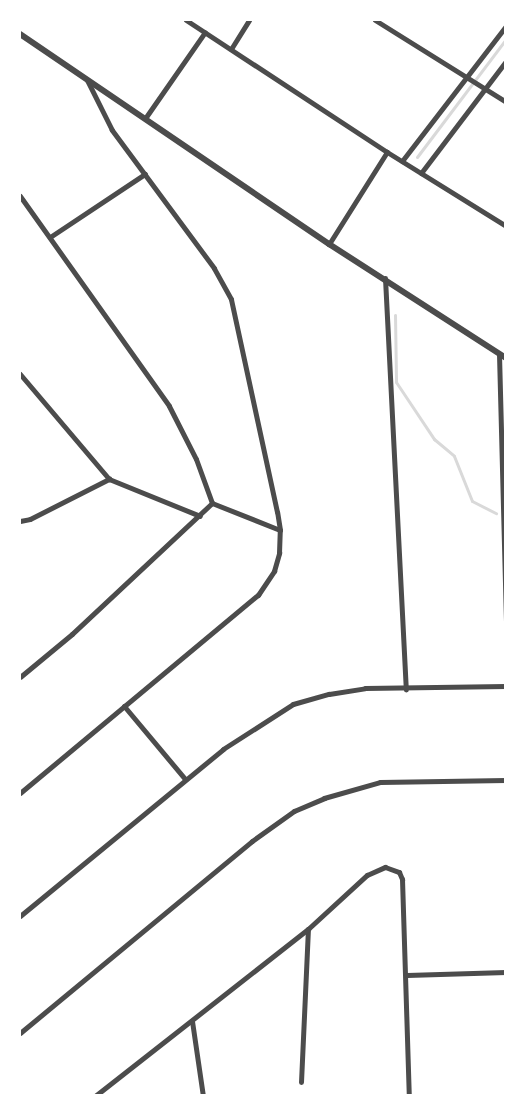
<!DOCTYPE html>
<style>
body{margin:0}
#map{position:relative;width:525px;height:1115px;overflow:hidden;background:#fff;font-family:Inter,sans-serif}
div>[style]{position:absolute}
.stream>*{height:3px;margin:-1.5px;padding:0 1.5px;transform-origin:1.5px;border-radius:1.5px;background:#d9d9d9}
.minor>*{height:5px;margin:-2.5px;padding:0 2.5px;transform-origin:2.5px;border-radius:2.5px;background:#4c4c4c}
.tertiary>*{height:6px;margin:-3px;padding:0 3px;transform-origin:3px;border-radius:3px;background:#4c4c4c}
span{translate:-50% -50%;white-space:nowrap;text-align:center;line-height:1.15;-webkit-text-stroke:4.5px #fff;paint-order:stroke}
.frame{position:absolute;inset:0;border:21px solid #fff;pointer-events:none}
</style>
<div id="map">
<div class="stream">
<i style="left:417px;top:157px;width:148px;rotate:-53deg"></i>
<i style="left:395px;top:315px;width:67px;rotate:89.1deg"></i>
<i style="left:396px;top:382px;width:69px;rotate:56.3deg"></i>
<i style="left:434px;top:439px;width:26px;rotate:40deg"></i>
<i style="left:454px;top:456px;width:48px;rotate:68.2deg"></i>
<i style="left:472px;top:501px;width:27px;rotate:27deg"></i>
</div>
<div class="minor">
<i style="left:186px;top:20px;width:240px;rotate:33.3deg"></i>
<i style="left:387px;top:152px;width:140px;rotate:31.9deg"></i>
<i style="left:375px;top:20px;width:155px;rotate:32deg"></i>
<i style="left:231px;top:49px;width:34px;rotate:-58deg"></i>
<i style="left:146px;top:117px;width:103px;rotate:-55.2deg"></i>
<i style="left:402px;top:161px;width:170px;rotate:-52.4deg"></i>
<i style="left:421px;top:173px;width:141px;rotate:-52.8deg"></i>
<i style="left:20px;top:196px;width:257px;rotate:54.6deg"></i>
<i style="left:169px;top:406px;width:59px;rotate:63deg"></i>
<i style="left:196px;top:459px;width:47px;rotate:70deg"></i>
<i style="left:212px;top:503px;width:192px;rotate:136.9deg"></i>
<i style="left:72px;top:634px;width:67px;rotate:140.4deg"></i>
<i style="left:50px;top:237px;width:114px;rotate:-33.6deg"></i>
<i style="left:329px;top:244px;width:109px;rotate:-57.8deg"></i>
<i style="left:385px;top:278px;width:412px;rotate:87.1deg"></i>
<i style="left:499px;top:354px;width:271px;rotate:88.5deg"></i>
<i style="left:20px;top:374px;width:138px;rotate:49.7deg"></i>
<i style="left:109px;top:479px;width:98px;rotate:22.1deg"></i>
<i style="left:212px;top:503px;width:73px;rotate:21.7deg"></i>
<i style="left:20px;top:521px;width:10px;rotate:-11deg"></i>
<i style="left:30px;top:519px;width:89px;rotate:-26.9deg"></i>
<i style="left:124px;top:706px;width:95px;rotate:50.1deg"></i>
<i style="left:20px;top:793px;width:310px;rotate:-39.8deg"></i>
<i style="left:258px;top:595px;width:29px;rotate:-56deg"></i>
<i style="left:274px;top:571px;width:19px;rotate:-74deg"></i>
<i style="left:279px;top:553px;width:23px;rotate:-88deg"></i>
<i style="left:280px;top:530px;width:18px;rotate:-99deg"></i>
<i style="left:277px;top:512px;width:218px;rotate:-102.2deg"></i>
<i style="left:231px;top:299px;width:35px;rotate:-119deg"></i>
<i style="left:214px;top:268px;width:172px;rotate:-126.5deg"></i>
<i style="left:112px;top:130px;width:56px;rotate:-116.6deg"></i>
<i style="left:20px;top:916px;width:263px;rotate:-39.4deg"></i>
<i style="left:223px;top:749px;width:83px;rotate:-32.7deg"></i>
<i style="left:293px;top:704px;width:37px;rotate:-16deg"></i>
<i style="left:329px;top:694px;width:36px;rotate:-9deg"></i>
<i style="left:365px;top:688px;width:141px;rotate:-0.8deg"></i>
<i style="left:407px;top:975px;width:99px;rotate:-1.7deg"></i>
<i style="left:192px;top:1021px;width:76px;rotate:81.7deg"></i>
<i style="left:20px;top:1033px;width:301px;rotate:-39.6deg"></i>
<i style="left:252px;top:841px;width:52px;rotate:-35.5deg"></i>
<i style="left:294px;top:811px;width:33px;rotate:-23deg"></i>
<i style="left:324px;top:798px;width:58px;rotate:-15.9deg"></i>
<i style="left:380px;top:782px;width:126px;rotate:-0.9deg"></i>
<i style="left:301px;top:1082px;width:153px;rotate:-87.4deg"></i>
<i style="left:95px;top:1096px;width:271px;rotate:-38.1deg"></i>
<i style="left:308px;top:929px;width:80px;rotate:-42.5deg"></i>
<i style="left:367px;top:875px;width:20px;rotate:-24deg"></i>
<i style="left:385px;top:867px;width:15px;rotate:20deg"></i>
<i style="left:399px;top:872px;width:8px;rotate:67deg"></i>
<i style="left:402px;top:879px;width:217px;rotate:88.2deg"></i>
</div>
<div class="tertiary">
<i style="left:20px;top:34px;width:374px;rotate:34.2deg"></i>
<i style="left:329px;top:244px;width:211px;rotate:32.8deg"></i>
</div>
<div class="frame"></div>
</div>
